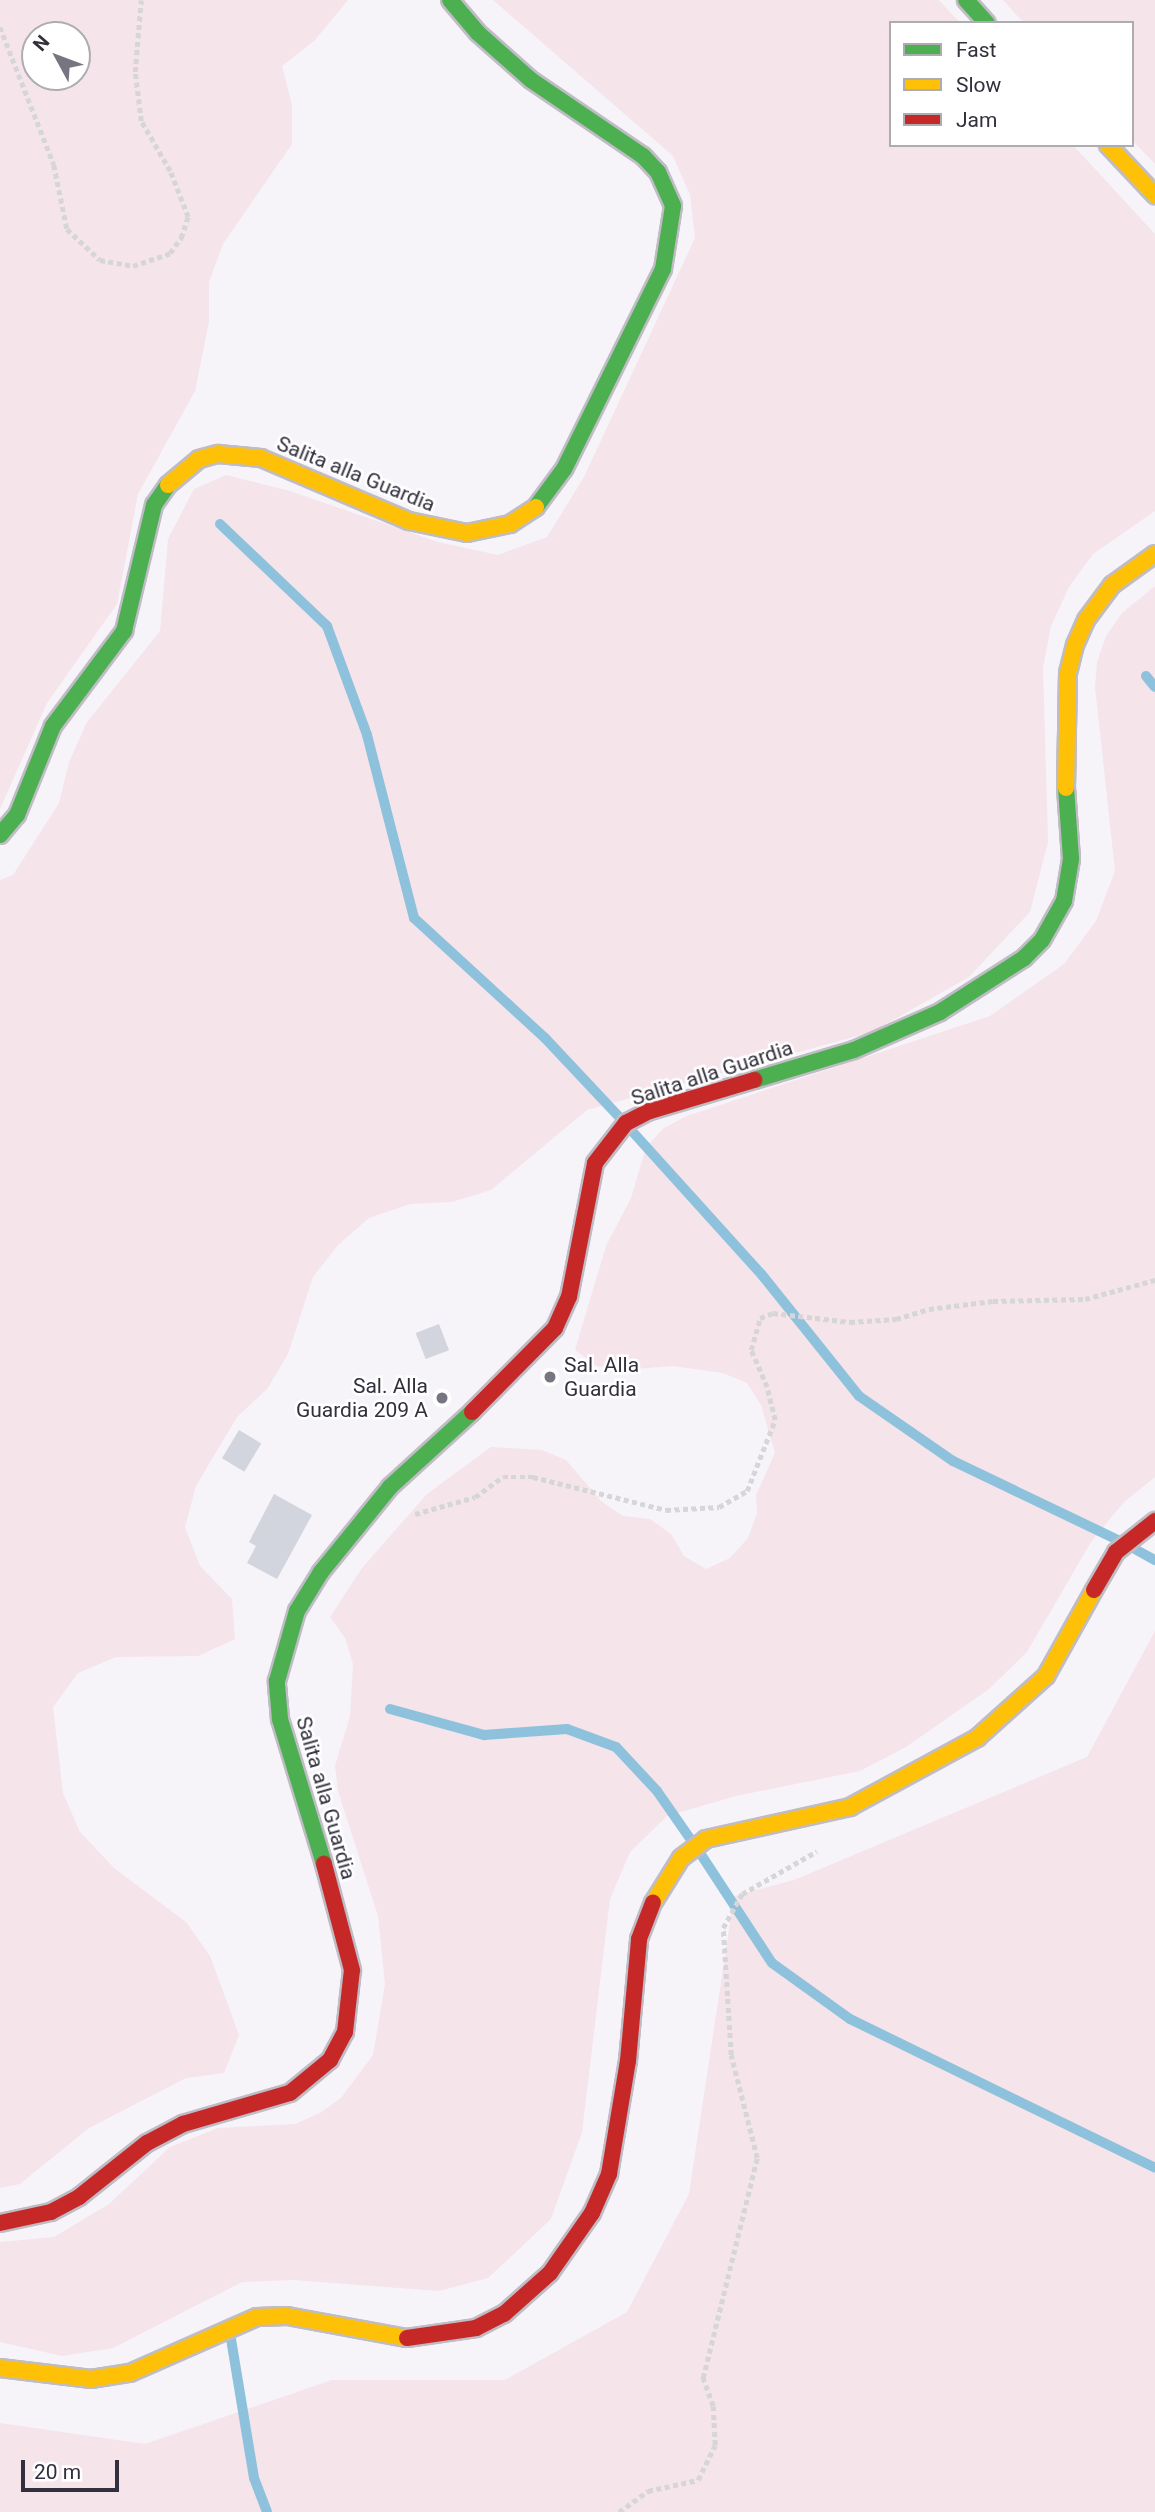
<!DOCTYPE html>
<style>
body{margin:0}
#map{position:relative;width:1155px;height:2512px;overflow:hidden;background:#f6f4f9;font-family:Roboto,sans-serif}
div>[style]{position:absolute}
.green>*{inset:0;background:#f5e4ea}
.stream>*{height:10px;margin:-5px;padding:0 5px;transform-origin:5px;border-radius:5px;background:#8ec2dc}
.building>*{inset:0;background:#d2d5dd;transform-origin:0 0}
.path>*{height:4.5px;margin-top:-2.25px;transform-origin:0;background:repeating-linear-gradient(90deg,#d6d5d8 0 5px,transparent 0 8.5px)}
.roads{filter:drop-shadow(2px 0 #bfbcc5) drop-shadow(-2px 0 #bfbcc5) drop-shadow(0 2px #bfbcc5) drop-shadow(0 -2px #bfbcc5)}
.fast>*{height:16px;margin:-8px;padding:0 8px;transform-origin:8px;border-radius:8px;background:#4caf50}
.slow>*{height:16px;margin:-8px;padding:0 8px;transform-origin:8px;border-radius:8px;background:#ffc107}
.jam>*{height:16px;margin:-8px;padding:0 8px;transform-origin:8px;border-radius:8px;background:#c62828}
.dots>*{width:19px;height:19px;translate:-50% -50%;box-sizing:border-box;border:4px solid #fff;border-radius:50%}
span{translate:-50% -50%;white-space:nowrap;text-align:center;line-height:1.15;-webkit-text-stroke:5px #fff;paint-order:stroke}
.street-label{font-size:21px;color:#33303d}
.poi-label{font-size:21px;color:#33303d}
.left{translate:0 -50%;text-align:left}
.right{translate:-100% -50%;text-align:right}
.legend{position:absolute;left:889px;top:21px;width:245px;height:126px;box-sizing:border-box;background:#fff;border:2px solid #adacb1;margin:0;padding:9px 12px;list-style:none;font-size:21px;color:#33303d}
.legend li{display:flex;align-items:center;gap:14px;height:35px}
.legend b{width:35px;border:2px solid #adacb1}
.north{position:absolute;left:21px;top:21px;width:70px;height:70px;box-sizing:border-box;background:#fff;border:2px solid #adacb1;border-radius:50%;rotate:311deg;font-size:19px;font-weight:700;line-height:28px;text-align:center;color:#33303d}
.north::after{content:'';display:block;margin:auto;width:24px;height:32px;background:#77757f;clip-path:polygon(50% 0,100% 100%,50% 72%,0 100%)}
.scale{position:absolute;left:21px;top:2460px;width:98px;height:32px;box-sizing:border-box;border:4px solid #33303d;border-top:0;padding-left:9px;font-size:21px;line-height:24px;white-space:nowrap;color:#33303d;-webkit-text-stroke:5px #fff;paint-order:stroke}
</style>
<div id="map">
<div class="green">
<i style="clip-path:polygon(evenodd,0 0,348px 0,314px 41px,282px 66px,292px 105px,292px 144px,223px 244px,209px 282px,209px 321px,195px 391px,138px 494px,117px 604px,47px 703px,0 809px,0 0,35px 35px,77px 35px,77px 77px,35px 77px,35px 35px)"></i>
<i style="clip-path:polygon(493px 0,939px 0,960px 23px,891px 23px,891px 145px,1073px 145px,1155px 234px,1155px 511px,1093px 554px,1069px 587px,1051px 626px,1043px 668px,1048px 842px,1030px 912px,969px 977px,872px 1032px,587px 1110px,491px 1190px,452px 1202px,410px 1204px,369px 1218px,338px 1245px,313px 1277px,288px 1354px,267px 1389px,237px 1417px,196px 1486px,185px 1527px,200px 1566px,232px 1599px,235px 1639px,198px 1656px,116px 1657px,78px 1673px,53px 1707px,63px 1793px,80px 1832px,114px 1868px,186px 1922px,210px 1956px,239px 2035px,224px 2073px,186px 2078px,89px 2128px,20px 2184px,0 2188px,0 880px,13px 875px,59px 803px,69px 762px,87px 722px,160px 631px,168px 539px,194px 489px,226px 475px,290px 491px,438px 542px,498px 555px,547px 537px,584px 477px,695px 238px,690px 195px,673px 156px)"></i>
<i style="clip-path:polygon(1003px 0,1155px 0,1155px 164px,1132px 140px,1132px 23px,1024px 23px)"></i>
<i style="clip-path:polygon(1155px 586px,1155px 1477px,1124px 1502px,1091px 1542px,1027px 1652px,989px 1689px,906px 1747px,860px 1771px,736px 1796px,667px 1816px,630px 1852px,610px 1899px,582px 2132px,551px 2219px,488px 2278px,439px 2291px,293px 2280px,242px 2282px,113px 2348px,62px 2356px,0 2342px,0 2242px,54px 2237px,109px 2204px,170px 2147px,218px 2128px,295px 2124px,320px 2113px,341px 2098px,373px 2055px,385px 1984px,378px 1916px,338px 1791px,335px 1766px,350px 1716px,353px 1664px,345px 1638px,330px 1617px,362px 1568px,427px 1494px,491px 1447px,542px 1450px,566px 1460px,601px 1501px,623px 1516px,650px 1519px,671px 1534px,684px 1556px,706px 1569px,730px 1558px,748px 1538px,757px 1513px,756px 1495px,775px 1453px,761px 1405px,747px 1383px,723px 1373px,673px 1366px,622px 1370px,597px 1366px,575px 1350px,606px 1246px,631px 1198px,646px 1147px,664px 1128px,687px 1116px,990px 1016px,1064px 964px,1096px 921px,1115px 871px,1095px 687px,1097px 662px,1106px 636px,1122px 613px)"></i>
<i style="clip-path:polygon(1155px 1631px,1155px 2512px,0 2512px,0 2423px,145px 2444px,332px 2380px,505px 2380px,627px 2312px,689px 2194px,734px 1896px,794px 1880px,1087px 1757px)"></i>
</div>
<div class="stream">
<i style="left:220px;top:524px;width:148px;rotate:43.6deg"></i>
<i style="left:327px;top:626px;width:116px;rotate:69.8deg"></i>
<i style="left:367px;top:735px;width:189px;rotate:75.6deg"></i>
<i style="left:414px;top:918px;width:178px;rotate:42.5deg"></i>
<i style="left:545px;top:1038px;width:111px;rotate:46.8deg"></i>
<i style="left:1146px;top:676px;width:14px;rotate:51deg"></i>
<i style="left:631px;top:1130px;width:195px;rotate:47.9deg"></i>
<i style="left:762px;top:1275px;width:155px;rotate:51.3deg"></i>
<i style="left:859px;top:1396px;width:114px;rotate:34.7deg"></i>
<i style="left:953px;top:1461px;width:185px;rotate:25.6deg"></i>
<i style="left:1133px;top:1548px;width:25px;rotate:29deg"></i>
<i style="left:390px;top:1709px;width:98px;rotate:15.5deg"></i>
<i style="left:484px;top:1735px;width:83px;rotate:-4.1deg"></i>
<i style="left:567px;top:1729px;width:52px;rotate:20.2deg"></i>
<i style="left:616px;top:1747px;width:60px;rotate:47deg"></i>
<i style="left:657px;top:1791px;width:60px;rotate:55.2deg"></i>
<i style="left:700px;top:1853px;width:131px;rotate:56.8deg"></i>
<i style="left:772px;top:1963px;width:96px;rotate:35.7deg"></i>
<i style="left:850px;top:2019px;width:339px;rotate:26deg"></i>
<i style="left:231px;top:2339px;width:141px;rotate:80.6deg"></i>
<i style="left:254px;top:2478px;width:36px;rotate:69deg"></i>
</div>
<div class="building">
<i style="left:439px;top:1324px;width:28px;height:25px;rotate:69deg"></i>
<i style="left:239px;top:1430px;width:26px;height:33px;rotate:31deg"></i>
<i style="clip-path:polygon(274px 1494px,312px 1515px,277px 1579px,247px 1563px,256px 1546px,249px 1542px)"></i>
</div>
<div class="path">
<i style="left:0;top:27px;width:148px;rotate:68.6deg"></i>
<i style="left:54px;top:165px;width:65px;rotate:78.5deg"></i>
<i style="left:67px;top:229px;width:45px;rotate:43.2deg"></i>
<i style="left:100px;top:260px;width:34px;rotate:10deg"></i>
<i style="left:133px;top:266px;width:39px;rotate:-19deg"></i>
<i style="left:170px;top:253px;width:19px;rotate:-54deg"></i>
<i style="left:181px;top:238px;width:22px;rotate:-72deg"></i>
<i style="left:188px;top:217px;width:49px;rotate:-111.4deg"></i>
<i style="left:170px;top:171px;width:58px;rotate:-120.1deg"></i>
<i style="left:141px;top:121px;width:49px;rotate:-97deg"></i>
<i style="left:135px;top:72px;width:72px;rotate:-85.2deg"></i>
<i style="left:415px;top:1514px;width:62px;rotate:-15.8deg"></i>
<i style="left:475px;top:1497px;width:34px;rotate:-36deg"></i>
<i style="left:503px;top:1477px;width:30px"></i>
<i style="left:533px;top:1477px;width:137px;rotate:13.9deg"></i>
<i style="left:666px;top:1510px;width:53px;rotate:-3.2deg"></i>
<i style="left:719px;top:1507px;width:32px;rotate:-30deg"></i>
<i style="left:747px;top:1491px;width:76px;rotate:-68.5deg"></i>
<i style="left:775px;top:1420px;width:34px;rotate:-104deg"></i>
<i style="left:767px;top:1387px;width:40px;rotate:-113.4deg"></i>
<i style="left:751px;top:1350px;width:33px;rotate:-74deg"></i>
<i style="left:760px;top:1318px;width:14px;rotate:-21deg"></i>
<i style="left:773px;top:1313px;width:78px;rotate:6.7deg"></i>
<i style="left:850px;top:1322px;width:46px;rotate:-3.7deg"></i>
<i style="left:896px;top:1319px;width:34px;rotate:-17deg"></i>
<i style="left:929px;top:1309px;width:64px;rotate:-7.1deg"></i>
<i style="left:993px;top:1301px;width:92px;rotate:-1.2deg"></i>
<i style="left:1085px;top:1299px;width:73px;rotate:-15.2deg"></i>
<i style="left:619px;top:2512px;width:36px;rotate:-36deg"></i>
<i style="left:648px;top:2491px;width:51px;rotate:-12.4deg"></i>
<i style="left:698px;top:2480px;width:39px;rotate:-64deg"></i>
<i style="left:715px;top:2445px;width:39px;rotate:-93deg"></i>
<i style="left:713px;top:2406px;width:30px;rotate:-110deg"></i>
<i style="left:703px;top:2378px;width:227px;rotate:-76.2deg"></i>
<i style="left:757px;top:2158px;width:106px;rotate:-104.2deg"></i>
<i style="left:731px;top:2055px;width:127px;rotate:-93.6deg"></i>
<i style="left:723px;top:1928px;width:39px;rotate:-61deg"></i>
<i style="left:742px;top:1894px;width:86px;rotate:-29.8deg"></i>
</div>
<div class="roads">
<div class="fast">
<i style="left:450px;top:0;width:43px;rotate:49.7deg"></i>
<i style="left:478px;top:33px;width:71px;rotate:41.6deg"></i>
<i style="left:531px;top:80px;width:135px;rotate:34.2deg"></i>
<i style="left:643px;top:156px;width:22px;rotate:47deg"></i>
<i style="left:658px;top:172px;width:37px;rotate:66deg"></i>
<i style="left:673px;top:206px;width:64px;rotate:99deg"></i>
<i style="left:663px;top:269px;width:223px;rotate:116.3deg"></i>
<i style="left:564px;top:469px;width:47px;rotate:126.4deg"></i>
<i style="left:966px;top:0;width:31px;rotate:48deg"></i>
<i style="left:0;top:835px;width:26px;rotate:-50deg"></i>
<i style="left:17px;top:815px;width:96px;rotate:-68deg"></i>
<i style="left:53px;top:726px;width:119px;rotate:-53.2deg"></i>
<i style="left:124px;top:631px;width:130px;rotate:-76.6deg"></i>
<i style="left:154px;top:505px;width:24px;rotate:-55deg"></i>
<i style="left:754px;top:1080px;width:104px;rotate:-16.7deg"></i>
<i style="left:854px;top:1050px;width:94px;rotate:-23.8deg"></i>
<i style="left:940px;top:1012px;width:100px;rotate:-32.7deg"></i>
<i style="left:1024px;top:958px;width:25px;rotate:-45deg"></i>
<i style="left:1042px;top:940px;width:45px;rotate:-60.6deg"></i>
<i style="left:1064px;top:901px;width:43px;rotate:-80.5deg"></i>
<i style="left:1071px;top:859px;width:71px;rotate:-94deg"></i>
<i style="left:324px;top:1864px;width:152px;rotate:-106.9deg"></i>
<i style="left:280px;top:1719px;width:38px;rotate:-95deg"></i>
<i style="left:277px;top:1681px;width:73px;rotate:-74.1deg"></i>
<i style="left:297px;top:1611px;width:46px;rotate:-58.4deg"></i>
<i style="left:321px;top:1572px;width:109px;rotate:-50.9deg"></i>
<i style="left:390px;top:1487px;width:111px;rotate:-42.4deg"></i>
</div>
<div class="slow">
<i style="left:1108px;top:145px;width:69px;rotate:46.8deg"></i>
<i style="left:168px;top:485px;width:40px;rotate:-40deg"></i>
<i style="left:199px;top:459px;width:20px;rotate:-15deg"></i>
<i style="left:218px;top:454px;width:43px;rotate:5.3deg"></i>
<i style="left:261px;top:458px;width:161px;rotate:23.1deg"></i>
<i style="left:409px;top:521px;width:59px;rotate:11.7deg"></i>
<i style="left:467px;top:533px;width:44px;rotate:-11.8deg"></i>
<i style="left:510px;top:524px;width:31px;rotate:-33deg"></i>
<i style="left:1066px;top:788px;width:115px;rotate:-89deg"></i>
<i style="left:1068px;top:673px;width:29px;rotate:-76deg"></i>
<i style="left:1075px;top:645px;width:27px;rotate:-66deg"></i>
<i style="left:1086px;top:620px;width:44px;rotate:-53.4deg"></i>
<i style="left:1112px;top:585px;width:53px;rotate:-35.8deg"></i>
<i style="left:653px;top:1903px;width:53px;rotate:-58.1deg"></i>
<i style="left:681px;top:1858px;width:31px;rotate:-37deg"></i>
<i style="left:706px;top:1839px;width:148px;rotate:-12.5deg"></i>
<i style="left:850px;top:1807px;width:145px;rotate:-28.5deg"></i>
<i style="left:977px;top:1738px;width:93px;rotate:-41.9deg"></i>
<i style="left:1046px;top:1676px;width:98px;rotate:-60.8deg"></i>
<i style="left:0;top:2368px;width:92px;rotate:6.9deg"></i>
<i style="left:91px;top:2379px;width:39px;rotate:-9deg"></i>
<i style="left:130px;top:2373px;width:139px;rotate:-23.8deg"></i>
<i style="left:257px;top:2317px;width:30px;rotate:-2deg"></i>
<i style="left:287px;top:2316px;width:122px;rotate:10.4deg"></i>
</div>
<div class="jam">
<i style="left:472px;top:1412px;width:118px;rotate:-45.3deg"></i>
<i style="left:555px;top:1328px;width:34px;rotate:-66deg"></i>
<i style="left:569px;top:1297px;width:136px;rotate:-79deg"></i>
<i style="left:595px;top:1163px;width:51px;rotate:-52.2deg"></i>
<i style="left:626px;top:1123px;width:27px;rotate:-27deg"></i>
<i style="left:650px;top:1111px;width:109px;rotate:-16.6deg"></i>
<i style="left:1094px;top:1590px;width:44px;rotate:-59.9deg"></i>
<i style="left:1116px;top:1552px;width:50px;rotate:-38.5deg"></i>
<i style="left:0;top:2223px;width:52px;rotate:-12.2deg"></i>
<i style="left:51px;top:2212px;width:32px;rotate:-28deg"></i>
<i style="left:79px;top:2197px;width:87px;rotate:-38.5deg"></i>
<i style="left:147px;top:2143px;width:41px;rotate:-27.8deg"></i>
<i style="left:183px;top:2124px;width:111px;rotate:-16.2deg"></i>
<i style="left:290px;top:2093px;width:52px;rotate:-39.5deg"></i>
<i style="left:330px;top:2060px;width:32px;rotate:-62deg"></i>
<i style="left:345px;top:2032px;width:62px;rotate:-83.6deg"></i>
<i style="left:352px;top:1970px;width:110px;rotate:-104.8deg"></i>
<i style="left:407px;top:2338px;width:70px;rotate:-8.2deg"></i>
<i style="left:476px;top:2328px;width:31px;rotate:-27deg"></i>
<i style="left:504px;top:2314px;width:62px;rotate:-41.7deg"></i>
<i style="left:550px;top:2273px;width:73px;rotate:-55deg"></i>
<i style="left:592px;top:2213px;width:43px;rotate:-66.4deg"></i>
<i style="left:609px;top:2174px;width:115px;rotate:-80.5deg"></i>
<i style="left:628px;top:2061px;width:122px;rotate:-84.8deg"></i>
<i style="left:639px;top:1939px;width:39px;rotate:-69deg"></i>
</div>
</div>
<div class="dots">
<i style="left:550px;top:1377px;background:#77757f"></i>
<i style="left:442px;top:1398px;background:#77757f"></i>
</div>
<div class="street-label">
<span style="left:356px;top:474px;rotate:22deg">Salita alla Guardia</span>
<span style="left:712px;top:1073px;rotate:-18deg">Salita alla Guardia</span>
<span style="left:326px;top:1798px;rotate:74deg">Salita alla Guardia</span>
</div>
<div class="poi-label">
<span class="left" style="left:564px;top:1377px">Sal. Alla<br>Guardia</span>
<span class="right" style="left:428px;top:1398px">Sal. Alla<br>Guardia 209 A</span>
</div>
<ul class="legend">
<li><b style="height:9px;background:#4caf50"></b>Fast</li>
<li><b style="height:9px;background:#ffc107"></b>Slow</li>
<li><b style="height:9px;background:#c62828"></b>Jam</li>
</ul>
<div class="north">N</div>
<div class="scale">20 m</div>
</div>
